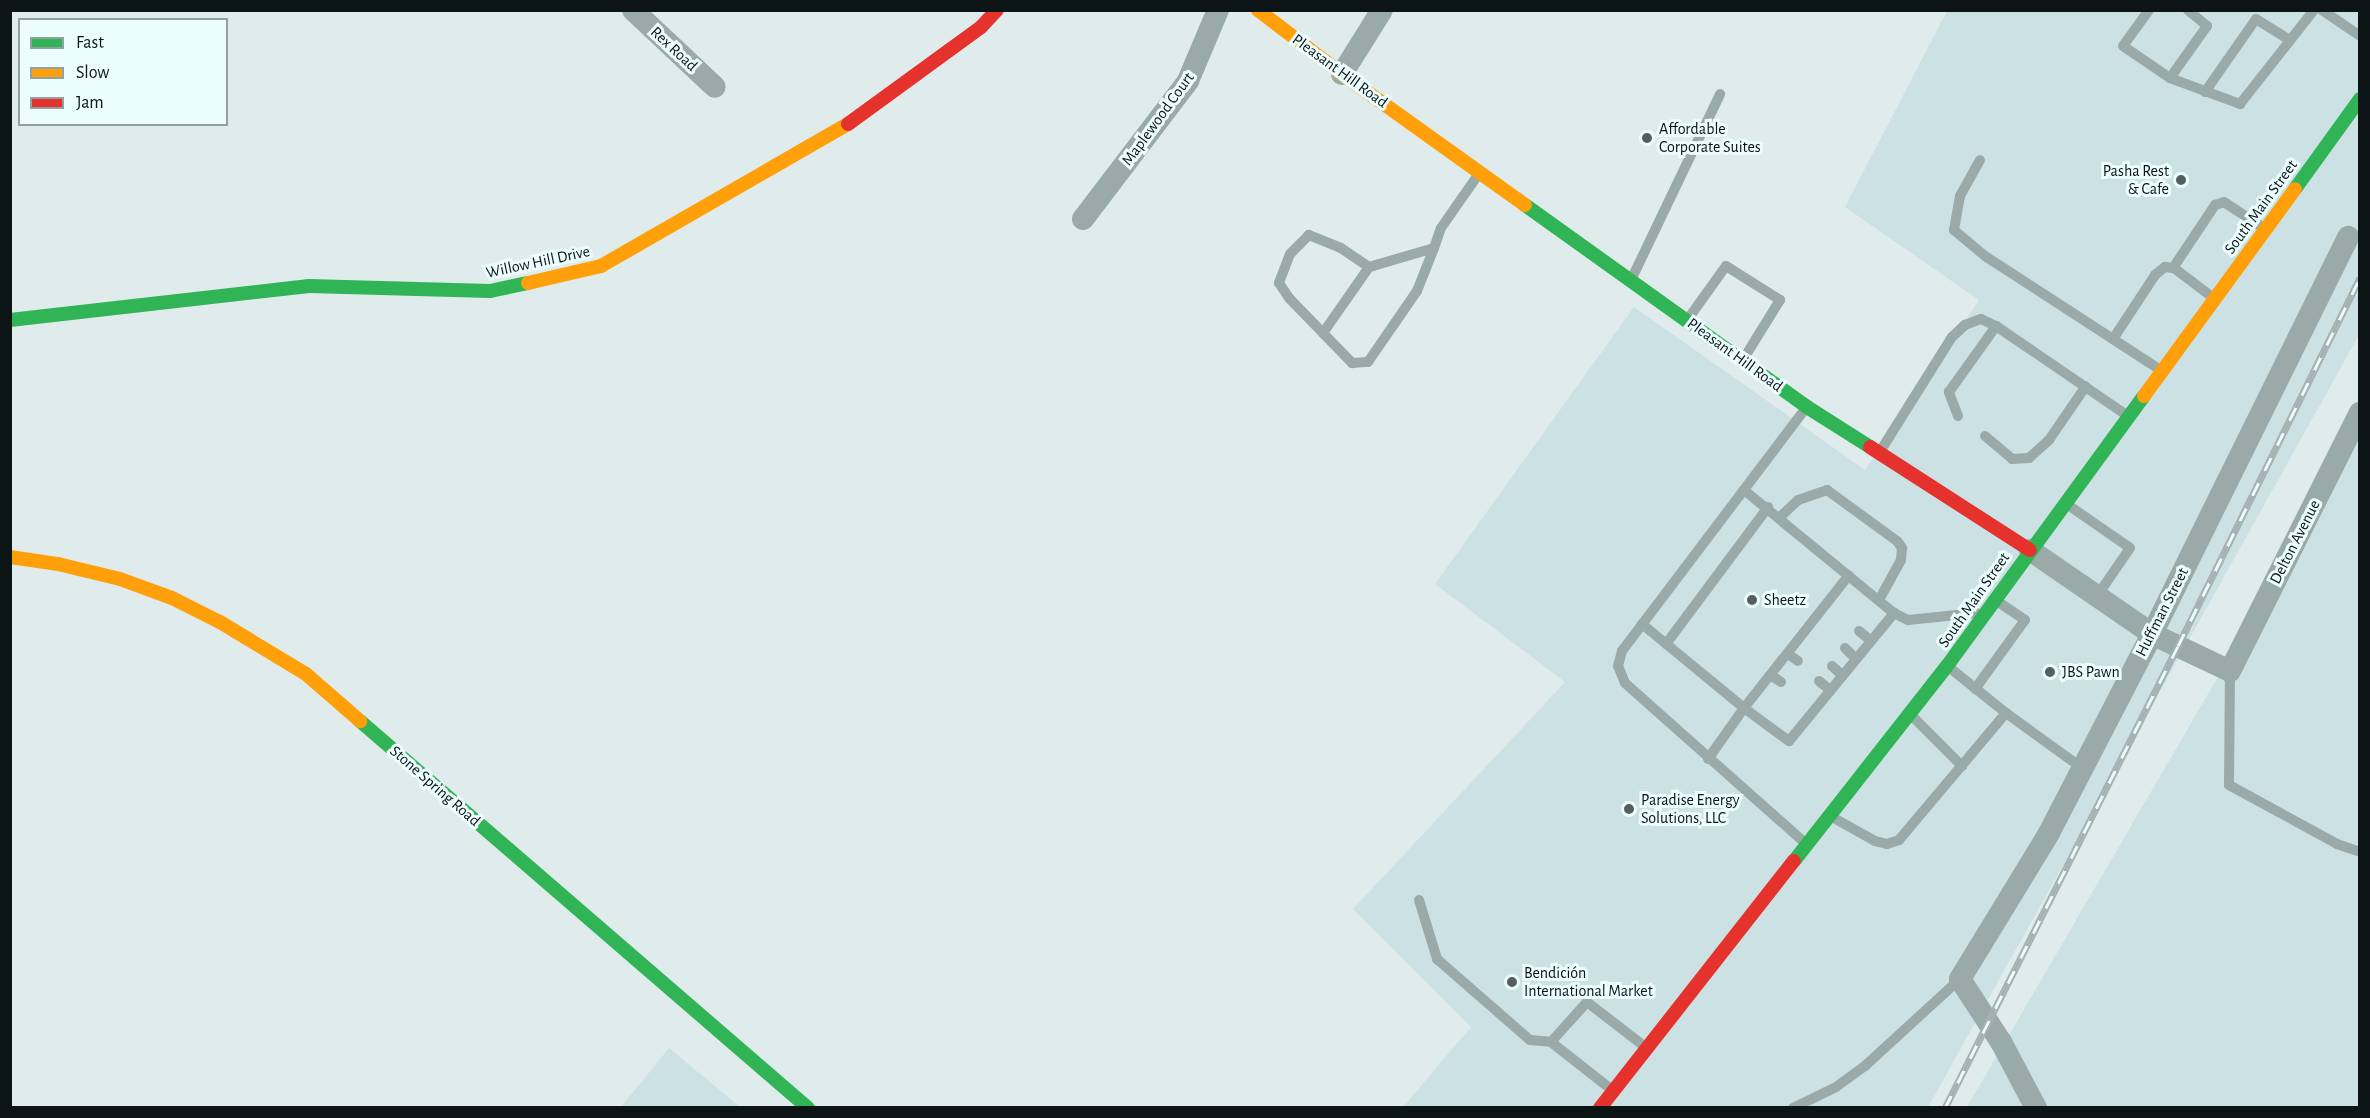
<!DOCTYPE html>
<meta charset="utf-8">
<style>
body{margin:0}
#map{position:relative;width:2370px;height:1118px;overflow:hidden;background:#e0ebec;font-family:"Alegreya Sans",sans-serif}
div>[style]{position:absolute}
.built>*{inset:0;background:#cce1e4}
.lane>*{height:10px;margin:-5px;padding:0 5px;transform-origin:5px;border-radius:5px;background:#9aaaa9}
.street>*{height:22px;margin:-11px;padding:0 11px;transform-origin:11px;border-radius:11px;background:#9aaaa9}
.fast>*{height:14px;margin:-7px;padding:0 7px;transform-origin:7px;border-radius:7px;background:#30b455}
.slow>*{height:14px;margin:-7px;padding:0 7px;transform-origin:7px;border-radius:7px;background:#ff9f0a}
.jam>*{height:14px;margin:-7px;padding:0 7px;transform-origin:7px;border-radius:7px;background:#e5322d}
.rail>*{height:7px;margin-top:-3.5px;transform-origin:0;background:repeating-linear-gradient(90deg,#ebfdfe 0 14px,#a4b1b0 0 28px);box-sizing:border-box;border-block:2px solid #a4b1b0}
.dots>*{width:16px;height:16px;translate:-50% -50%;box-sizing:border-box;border:3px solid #ebfdfe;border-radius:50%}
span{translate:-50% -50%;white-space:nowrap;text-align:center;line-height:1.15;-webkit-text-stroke:6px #ebfdfe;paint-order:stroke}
.street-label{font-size:16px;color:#0c1415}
.poi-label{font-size:16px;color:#0c1415}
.left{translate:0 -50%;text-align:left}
.right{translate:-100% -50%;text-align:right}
.frame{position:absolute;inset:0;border:12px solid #0c1415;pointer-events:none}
.legend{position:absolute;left:18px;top:18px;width:210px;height:108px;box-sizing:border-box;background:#ebfdfe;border:2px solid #92a0a1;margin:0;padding:8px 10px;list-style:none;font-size:18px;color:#0c1415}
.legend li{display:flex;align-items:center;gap:12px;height:30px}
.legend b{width:30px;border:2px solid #92a0a1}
</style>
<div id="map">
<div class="built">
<i style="clip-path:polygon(1947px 11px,2359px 11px,2359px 335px,1928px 1107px,1403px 1107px,1471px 1027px,1353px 909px,1565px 682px,1435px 584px,1634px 307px,1865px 470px,1979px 300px,1845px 207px)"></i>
<i style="clip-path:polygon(2359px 435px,2359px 1107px,1967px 1107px)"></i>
<i style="clip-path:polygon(669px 1048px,740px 1107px,621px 1107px)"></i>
</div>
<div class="lane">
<i style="left:2149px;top:10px;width:44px;rotate:125.8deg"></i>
<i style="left:2123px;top:46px;width:57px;rotate:34.2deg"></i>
<i style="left:2170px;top:78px;width:75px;rotate:20.4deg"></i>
<i style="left:2240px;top:104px;width:120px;rotate:-51.8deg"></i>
<i style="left:2322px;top:10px;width:46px;rotate:34.4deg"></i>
<i style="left:2170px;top:78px;width:64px;rotate:-54.6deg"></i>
<i style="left:2207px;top:26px;width:25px;rotate:-140deg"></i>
<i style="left:2205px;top:92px;width:89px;rotate:-55.1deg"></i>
<i style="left:2256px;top:19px;width:39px;rotate:32deg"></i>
<i style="left:1980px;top:160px;width:41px;rotate:119.1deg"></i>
<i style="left:1960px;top:196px;width:35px;rotate:100deg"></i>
<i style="left:1954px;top:230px;width:40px;rotate:40deg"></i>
<i style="left:1985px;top:256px;width:207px;rotate:33deg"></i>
<i style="left:1434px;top:248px;width:68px;rotate:163.7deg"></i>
<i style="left:1369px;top:267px;width:34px;rotate:-146deg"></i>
<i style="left:1341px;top:248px;width:35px;rotate:-158deg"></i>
<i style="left:1309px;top:235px;width:27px;rotate:135deg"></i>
<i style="left:1290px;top:254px;width:31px;rotate:111deg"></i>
<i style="left:1279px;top:283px;width:18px;rotate:56deg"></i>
<i style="left:1289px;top:298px;width:91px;rotate:45.9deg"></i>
<i style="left:1352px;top:363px;width:16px;rotate:-4deg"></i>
<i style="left:1368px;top:362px;width:86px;rotate:-55.4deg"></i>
<i style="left:1417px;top:291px;width:46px;rotate:-68.4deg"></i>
<i style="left:1434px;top:248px;width:21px;rotate:-71deg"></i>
<i style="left:1441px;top:228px;width:65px;rotate:-55.1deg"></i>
<i style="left:2173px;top:268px;width:76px;rotate:-56.3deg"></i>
<i style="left:2215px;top:205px;width:9px;rotate:-18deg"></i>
<i style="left:2224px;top:202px;width:45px;rotate:33.3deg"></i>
<i style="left:1632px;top:278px;width:204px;rotate:-64.4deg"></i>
<i style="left:1688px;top:319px;width:65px;rotate:-54.4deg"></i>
<i style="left:1726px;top:266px;width:64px;rotate:32.2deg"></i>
<i style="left:1780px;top:300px;width:68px;rotate:121.8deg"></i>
<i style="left:1323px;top:333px;width:80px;rotate:-55.1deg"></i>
<i style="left:2113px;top:339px;width:77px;rotate:-56.7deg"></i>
<i style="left:2155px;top:275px;width:13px;rotate:-39deg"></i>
<i style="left:2165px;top:267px;width:9px;rotate:6deg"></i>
<i style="left:2174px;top:268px;width:48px;rotate:37.3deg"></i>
<i style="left:1958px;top:416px;width:26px;rotate:-111deg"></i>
<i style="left:1949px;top:392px;width:81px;rotate:-54.5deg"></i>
<i style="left:1985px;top:436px;width:35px;rotate:40deg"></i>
<i style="left:2012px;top:459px;width:17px;rotate:-3deg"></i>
<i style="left:2029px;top:458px;width:27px;rotate:-42deg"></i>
<i style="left:2049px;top:440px;width:65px;rotate:-55.6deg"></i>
<i style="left:1881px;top:450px;width:133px;rotate:-57.9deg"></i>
<i style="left:1952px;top:337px;width:18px;rotate:-43deg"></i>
<i style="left:1965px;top:325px;width:17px;rotate:-21deg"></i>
<i style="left:1981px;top:319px;width:17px;rotate:25deg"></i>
<i style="left:1996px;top:326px;width:156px;rotate:34.3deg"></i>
<i style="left:1744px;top:490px;width:194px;rotate:39.4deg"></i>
<i style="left:1894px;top:613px;width:16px;rotate:27deg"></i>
<i style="left:1908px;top:620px;width:69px;rotate:-5.8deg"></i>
<i style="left:2068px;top:505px;width:75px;rotate:34.7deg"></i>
<i style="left:2130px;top:548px;width:58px;rotate:124.5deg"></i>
<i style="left:1780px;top:517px;width:25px;rotate:-43deg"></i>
<i style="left:1798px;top:500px;width:31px;rotate:-19deg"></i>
<i style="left:1827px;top:490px;width:87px;rotate:36.1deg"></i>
<i style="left:1897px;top:541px;width:9px;rotate:54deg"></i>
<i style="left:1902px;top:548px;width:12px;rotate:95deg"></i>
<i style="left:1901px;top:560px;width:46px;rotate:118.8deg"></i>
<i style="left:1642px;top:624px;width:132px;rotate:39.5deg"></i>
<i style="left:1744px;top:708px;width:56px;rotate:36.3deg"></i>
<i style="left:1789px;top:741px;width:166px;rotate:-50.6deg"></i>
<i style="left:1859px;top:631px;width:14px;rotate:39deg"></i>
<i style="left:1666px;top:644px;width:171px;rotate:-53.3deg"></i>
<i style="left:1845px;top:648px;width:14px;rotate:45deg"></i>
<i style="left:1788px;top:654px;width:12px;rotate:35deg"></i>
<i style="left:1832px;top:666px;width:13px;rotate:42deg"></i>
<i style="left:1950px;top:668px;width:72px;rotate:38.8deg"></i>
<i style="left:2230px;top:671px;width:114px;rotate:90.5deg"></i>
<i style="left:2229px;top:785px;width:123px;rotate:28.6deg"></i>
<i style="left:2337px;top:844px;width:24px;rotate:19deg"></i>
<i style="left:1770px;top:675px;width:13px;rotate:32deg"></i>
<i style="left:1819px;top:681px;width:14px;rotate:39deg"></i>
<i style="left:1975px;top:689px;width:85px;rotate:-54.1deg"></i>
<i style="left:2025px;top:620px;width:34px;rotate:-146deg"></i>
<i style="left:1912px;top:716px;width:71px;rotate:45deg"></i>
<i style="left:1708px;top:759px;width:62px;rotate:-54.8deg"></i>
<i style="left:1744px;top:708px;width:169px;rotate:-51.7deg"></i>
<i style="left:1832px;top:817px;width:49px;rotate:29.2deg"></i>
<i style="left:1875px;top:841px;width:12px;rotate:14deg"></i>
<i style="left:1887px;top:844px;width:13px;rotate:-18deg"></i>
<i style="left:1899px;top:840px;width:166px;rotate:-49.9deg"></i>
<i style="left:2006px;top:713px;width:94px;rotate:35.9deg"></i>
<i style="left:1804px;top:842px;width:239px;rotate:-138.4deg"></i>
<i style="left:1625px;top:683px;width:18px;rotate:-112deg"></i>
<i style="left:1618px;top:666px;width:16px;rotate:-75deg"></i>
<i style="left:1622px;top:651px;width:305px;rotate:-52.9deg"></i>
<i style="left:1419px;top:900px;width:62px;rotate:73deg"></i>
<i style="left:1437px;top:959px;width:123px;rotate:41.1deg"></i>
<i style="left:1530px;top:1040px;width:21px;rotate:5deg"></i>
<i style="left:1612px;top:1090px;width:78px;rotate:-141.8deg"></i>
<i style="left:1551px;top:1042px;width:54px;rotate:-48deg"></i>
<i style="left:1587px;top:1002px;width:72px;rotate:37.7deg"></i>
<i style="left:1793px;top:1108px;width:48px;rotate:-26deg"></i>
<i style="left:1836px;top:1087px;width:37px;rotate:-36deg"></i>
<i style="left:1866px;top:1065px;width:127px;rotate:-42.5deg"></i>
</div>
<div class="street">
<i style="left:633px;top:10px;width:112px;rotate:43.2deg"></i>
<i style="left:1342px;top:74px;width:75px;rotate:-58deg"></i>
<i style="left:1083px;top:219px;width:173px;rotate:-52.7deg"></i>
<i style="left:1188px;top:81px;width:77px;rotate:-67.1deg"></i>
<i style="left:2030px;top:550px;width:148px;rotate:34.5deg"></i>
<i style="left:2152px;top:634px;width:86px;rotate:25.4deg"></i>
<i style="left:2230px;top:671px;width:289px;rotate:-63.3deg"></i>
<i style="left:2036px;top:1108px;width:75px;rotate:-117.9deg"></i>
<i style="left:2001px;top:1042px;width:75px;rotate:-123.1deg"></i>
<i style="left:1960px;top:979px;width:171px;rotate:-58.6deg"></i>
<i style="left:2049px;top:833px;width:224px;rotate:-62.6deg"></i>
<i style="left:2152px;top:634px;width:443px;rotate:-63.7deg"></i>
</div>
<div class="fast">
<i style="left:2295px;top:189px;width:111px;rotate:-54.2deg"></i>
<i style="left:1525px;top:205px;width:347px;rotate:35.6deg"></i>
<i style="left:1807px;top:407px;width:75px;rotate:32.4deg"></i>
<i style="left:10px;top:320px;width:301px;rotate:-6.5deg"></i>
<i style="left:309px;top:286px;width:181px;rotate:1.6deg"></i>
<i style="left:490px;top:291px;width:39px;rotate:-12deg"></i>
<i style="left:360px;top:721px;width:592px;rotate:40.82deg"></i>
<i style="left:1794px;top:861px;width:248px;rotate:-51.9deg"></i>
<i style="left:1947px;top:666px;width:334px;rotate:-53.9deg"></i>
</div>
<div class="slow">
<i style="left:1258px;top:10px;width:106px;rotate:37.3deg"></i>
<i style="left:1342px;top:74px;width:225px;rotate:35.6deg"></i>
<i style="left:528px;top:283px;width:75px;rotate:-13.1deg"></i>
<i style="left:601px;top:266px;width:285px;rotate:-29.9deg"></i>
<i style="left:2144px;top:396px;width:256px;rotate:-53.9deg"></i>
<i style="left:10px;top:557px;width:49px;rotate:8.3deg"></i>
<i style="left:58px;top:564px;width:64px;rotate:13.6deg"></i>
<i style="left:120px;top:579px;width:55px;rotate:20.1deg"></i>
<i style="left:172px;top:598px;width:54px;rotate:26.6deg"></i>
<i style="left:220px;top:622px;width:100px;rotate:31.2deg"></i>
<i style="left:306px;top:674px;width:72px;rotate:41deg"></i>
</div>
<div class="jam">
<i style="left:848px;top:124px;width:165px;rotate:-36.1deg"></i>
<i style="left:981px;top:27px;width:23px;rotate:-47deg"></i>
<i style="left:1870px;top:447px;width:190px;rotate:32.8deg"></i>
<i style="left:1600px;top:1108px;width:314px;rotate:-51.9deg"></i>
</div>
<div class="rail">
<i style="left:1945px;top:1108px;width:517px;rotate:-63.24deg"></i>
<i style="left:2178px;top:646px;width:411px;rotate:-63.7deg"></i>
</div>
<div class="dots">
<i style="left:1647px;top:138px;background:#565f60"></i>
<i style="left:2181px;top:180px;background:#565f60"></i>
<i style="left:1752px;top:600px;background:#565f60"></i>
<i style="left:2050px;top:672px;background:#565f60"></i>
<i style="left:1629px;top:809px;background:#565f60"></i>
<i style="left:1512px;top:982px;background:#565f60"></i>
</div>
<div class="street-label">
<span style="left:674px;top:49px;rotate:43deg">Rex Road</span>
<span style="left:1340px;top:71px;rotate:36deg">Pleasant Hill Road</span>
<span style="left:1158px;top:119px;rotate:-54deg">Maplewood Court</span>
<span style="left:2261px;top:207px;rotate:-54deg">South Main Street</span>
<span style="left:538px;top:262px;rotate:-12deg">Willow Hill Drive</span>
<span style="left:1735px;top:355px;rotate:36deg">Pleasant Hill Road</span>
<span style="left:2295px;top:542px;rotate:-63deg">Delton Avenue</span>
<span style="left:1974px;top:600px;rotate:-55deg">South Main Street</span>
<span style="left:2162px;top:612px;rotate:-63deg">Huffman Street</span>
<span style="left:435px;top:786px;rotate:41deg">Stone Spring Road</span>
</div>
<div class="poi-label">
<span class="left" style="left:1659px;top:138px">Affordable<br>Corporate Suites</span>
<span class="right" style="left:2169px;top:180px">Pasha Rest<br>&amp; Cafe</span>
<span class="left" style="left:1764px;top:600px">Sheetz</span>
<span class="left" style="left:2062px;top:672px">JBS Pawn</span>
<span class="left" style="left:1641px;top:809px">Paradise Energy<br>Solutions, LLC</span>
<span class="left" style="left:1524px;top:982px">Bendición<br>International Market</span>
</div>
<div class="frame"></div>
<ul class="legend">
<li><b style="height:8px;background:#30b455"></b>Fast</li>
<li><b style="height:8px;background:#ff9f0a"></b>Slow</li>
<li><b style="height:8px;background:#e5322d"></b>Jam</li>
</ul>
</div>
